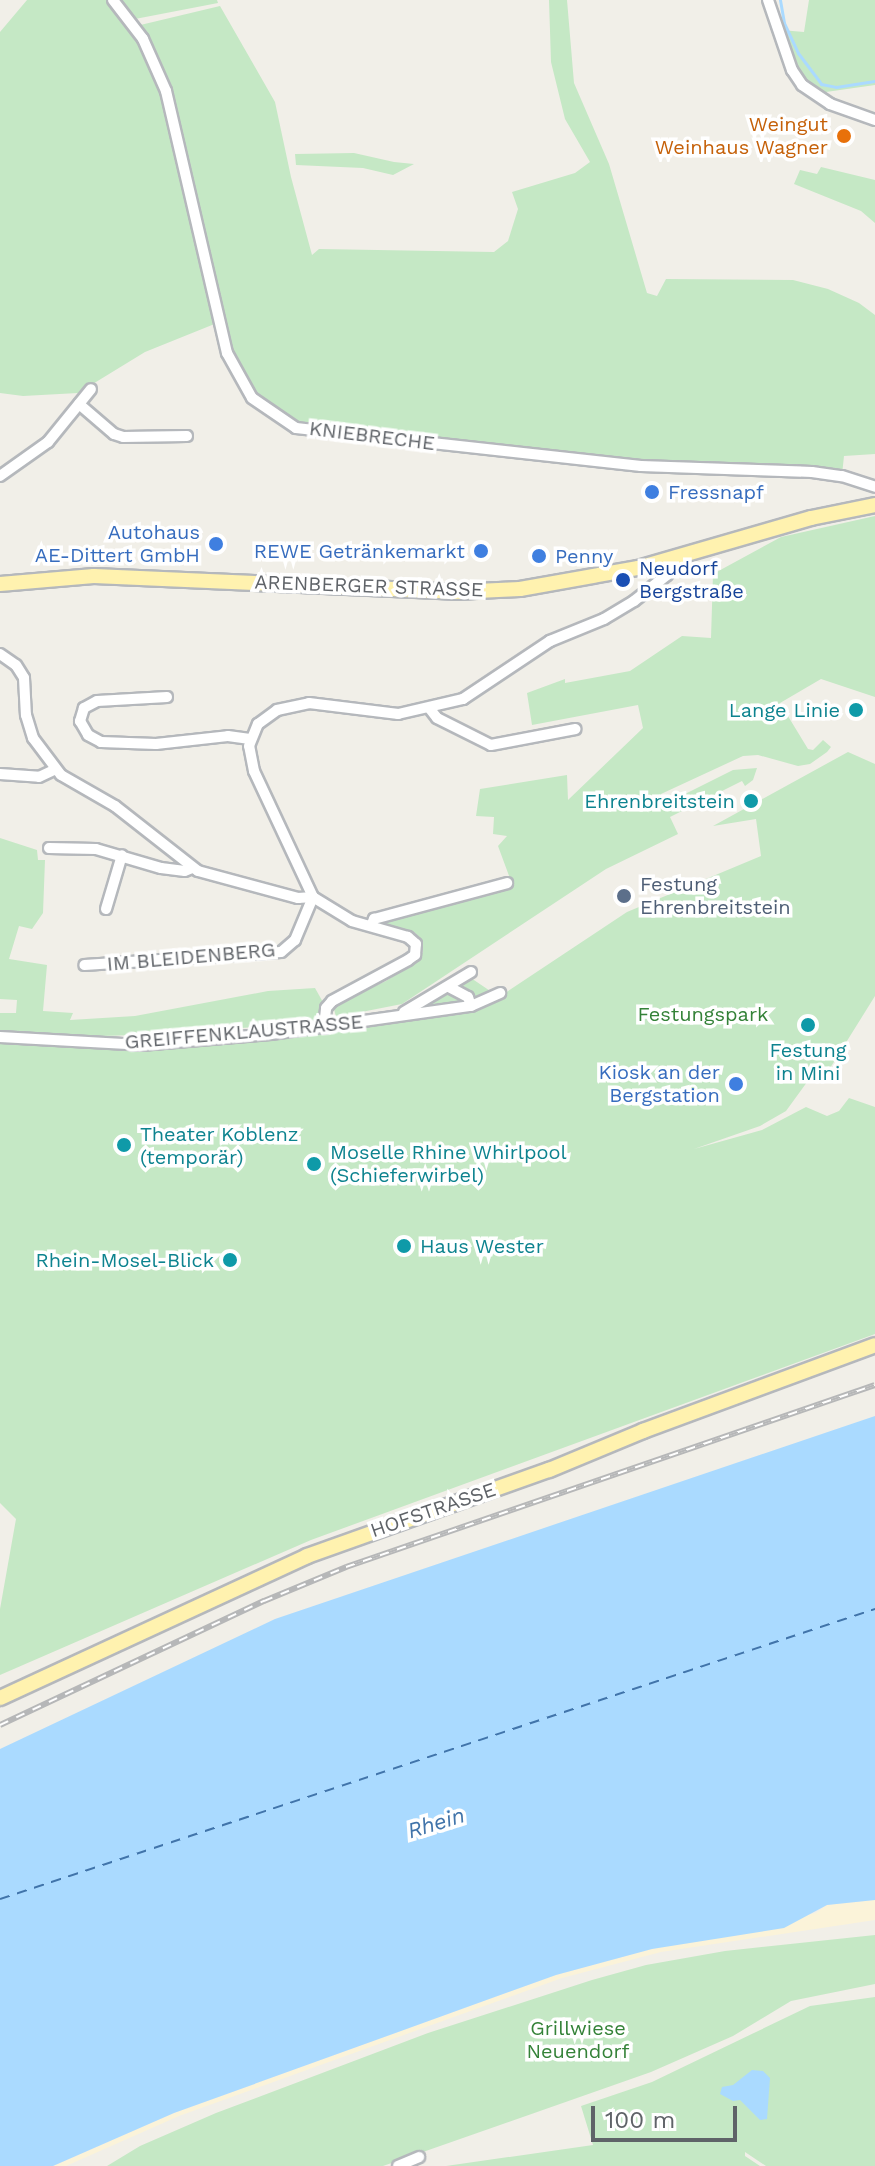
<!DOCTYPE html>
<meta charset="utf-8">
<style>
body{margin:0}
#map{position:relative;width:875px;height:2166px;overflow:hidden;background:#f1efe8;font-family:"Work Sans",sans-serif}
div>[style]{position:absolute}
.green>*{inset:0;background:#c5e8c5}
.sand>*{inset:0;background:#fbf3d9}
.water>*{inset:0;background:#aadaff}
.stream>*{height:3px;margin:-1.5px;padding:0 1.5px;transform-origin:1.5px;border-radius:1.5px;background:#aadaff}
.ferry>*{height:2px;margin-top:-1px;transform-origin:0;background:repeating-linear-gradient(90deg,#4174aa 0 10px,transparent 0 18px)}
.roads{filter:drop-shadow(2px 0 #b5b8bc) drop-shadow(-2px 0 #b5b8bc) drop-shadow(0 2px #b5b8bc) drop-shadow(0 -2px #b5b8bc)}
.minor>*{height:10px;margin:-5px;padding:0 5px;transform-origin:5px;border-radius:5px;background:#fff}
.major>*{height:14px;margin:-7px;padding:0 7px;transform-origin:7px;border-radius:7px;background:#fff2af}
.rail>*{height:6px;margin-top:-3px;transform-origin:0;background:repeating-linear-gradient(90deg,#fff 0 9px,#b6b7b8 0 18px);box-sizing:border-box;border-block:2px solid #b6b7b8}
.dots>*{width:22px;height:22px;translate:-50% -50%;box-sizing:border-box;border:4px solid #fff;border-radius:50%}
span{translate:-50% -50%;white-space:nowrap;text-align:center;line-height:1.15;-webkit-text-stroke:7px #fff;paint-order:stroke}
.food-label{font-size:20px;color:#c56008}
.right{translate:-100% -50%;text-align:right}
.street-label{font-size:20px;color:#5f6368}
.shop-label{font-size:20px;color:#366cbe}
.left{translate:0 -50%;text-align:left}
.transit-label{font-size:20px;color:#164399}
.culture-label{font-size:20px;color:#0d838f}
.service-label{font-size:20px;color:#4e5e75}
.park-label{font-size:20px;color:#348238}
.water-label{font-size:22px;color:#4174aa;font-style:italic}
.scale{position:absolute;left:591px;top:2106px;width:146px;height:36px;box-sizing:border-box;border:4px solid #5f6368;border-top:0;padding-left:10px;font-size:24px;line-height:28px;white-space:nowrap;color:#5f6368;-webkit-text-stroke:6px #fff;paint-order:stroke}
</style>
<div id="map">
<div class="green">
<i style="clip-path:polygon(27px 0,109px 0,132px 27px,220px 6px,275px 102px,291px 177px,312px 255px,319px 249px,494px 252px,508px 241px,518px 209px,512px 192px,575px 173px,590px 162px,565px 119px,551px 62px,549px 0,567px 0,574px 83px,609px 164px,647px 293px,657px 296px,666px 279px,793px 280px,828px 289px,859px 303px,875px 315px,875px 454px,844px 456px,842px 475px,580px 457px,298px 423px,256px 394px,217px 323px,145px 352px,78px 393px,23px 396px,0 393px,0 32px)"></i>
<i style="clip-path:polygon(117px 0,217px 0,218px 3px,135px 19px)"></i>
<i style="clip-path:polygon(809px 0,875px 0,875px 85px,819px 93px,803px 80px,781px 30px,804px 32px)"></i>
<i style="clip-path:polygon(354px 153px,394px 162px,414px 164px,393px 175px,363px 168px,296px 165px,295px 154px)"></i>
<i style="clip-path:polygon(821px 167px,875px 180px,875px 223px,861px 211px,794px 184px,800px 170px,817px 174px)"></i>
<i style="clip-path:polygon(875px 516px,875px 697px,821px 679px,780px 703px,808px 749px,813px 750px,823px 740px,831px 747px,827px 752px,810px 764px,798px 766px,758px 755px,743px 756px,661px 794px,665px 804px,733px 770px,757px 768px,753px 780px,745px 786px,742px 781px,670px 817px,678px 834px,606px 869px,402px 1004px,336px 1017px,334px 1009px,342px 1001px,386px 981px,416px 962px,423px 952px,422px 940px,414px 932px,377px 923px,512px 884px,498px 846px,507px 836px,493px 834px,494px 817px,476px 816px,480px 789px,567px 775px,568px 800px,643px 728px,638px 705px,532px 725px,527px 693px,565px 679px,565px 683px,630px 671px,682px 636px,711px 638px,713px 574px,781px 537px)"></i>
<i style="clip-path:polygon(848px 752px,875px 764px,875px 996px,822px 1081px,810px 1078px,786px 1111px,760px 1126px,694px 1149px,762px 1130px,806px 1107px,827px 1116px,839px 1111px,849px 1098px,875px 1107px,875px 1334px,311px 1540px,0 1675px,0 1609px,16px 1519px,0 1503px,0 1041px,141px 1047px,400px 1020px,471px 978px,499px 997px,627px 912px,761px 856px,756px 819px,713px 826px)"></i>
<i style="clip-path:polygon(0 838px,37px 850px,38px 860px,45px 860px,43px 913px,32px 929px,19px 926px,9px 959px,47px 965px,43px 1011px,73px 1013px,70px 1020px,135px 1016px,268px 991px,315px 988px,324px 1004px,320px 1019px,316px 1023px,136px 1035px,67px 1037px,0 1030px,0 1013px,16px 1013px,17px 1000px,0 999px)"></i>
<i style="clip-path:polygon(875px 1935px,875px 1984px,791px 2001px,733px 2036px,651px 2072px,383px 2166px,107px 2166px,140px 2146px,216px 2113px,428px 2033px,592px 1980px,646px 1965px,725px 1951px)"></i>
<i style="clip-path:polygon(875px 1997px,875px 2166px,766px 2166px,745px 2152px,745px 2156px,760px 2166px,446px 2166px,593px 2145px,581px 2106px,652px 2082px,810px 2006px)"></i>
</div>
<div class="sand">
<i style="clip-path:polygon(875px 1900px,875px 1920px,661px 1952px,562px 1978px,179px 2116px,66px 2166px,53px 2166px,174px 2113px,556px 1975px,652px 1949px,816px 1913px,827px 1905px)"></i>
</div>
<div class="water">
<i style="clip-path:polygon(875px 1416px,875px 1900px,827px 1905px,784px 1928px,652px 1949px,556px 1975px,174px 2113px,53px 2166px,0 2166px,0 1749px,275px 1619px)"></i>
<i style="clip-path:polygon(752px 2070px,763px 2071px,770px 2078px,767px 2119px,760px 2120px,740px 2100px,733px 2101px,720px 2094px,722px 2087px,733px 2085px)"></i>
</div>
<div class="stream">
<i style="left:780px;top:0;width:23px;rotate:80deg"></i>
<i style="left:784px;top:23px;width:33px;rotate:65deg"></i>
<i style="left:798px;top:53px;width:39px;rotate:53deg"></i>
<i style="left:821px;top:84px;width:15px;rotate:11deg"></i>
<i style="left:836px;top:87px;width:39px;rotate:-9deg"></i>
</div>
<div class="ferry">
<i style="left:0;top:1899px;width:922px;rotate:-18.34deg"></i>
</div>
<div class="roads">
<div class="minor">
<i style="left:113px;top:0;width:49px;rotate:52.4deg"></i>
<i style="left:143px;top:39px;width:57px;rotate:66.1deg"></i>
<i style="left:166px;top:91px;width:269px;rotate:76.9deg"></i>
<i style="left:227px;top:353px;width:51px;rotate:60.9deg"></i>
<i style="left:252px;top:398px;width:53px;rotate:34.3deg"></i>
<i style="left:296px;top:428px;width:347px;rotate:6.3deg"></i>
<i style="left:641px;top:466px;width:171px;rotate:2deg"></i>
<i style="left:812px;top:472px;width:30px;rotate:8deg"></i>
<i style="left:842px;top:476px;width:35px;rotate:18deg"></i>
<i style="left:768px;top:0;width:74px;rotate:71.1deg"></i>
<i style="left:792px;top:70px;width:18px;rotate:56deg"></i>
<i style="left:802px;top:85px;width:34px;rotate:34deg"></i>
<i style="left:830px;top:104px;width:48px;rotate:19.6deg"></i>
<i style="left:79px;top:404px;width:46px;rotate:40.6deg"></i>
<i style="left:114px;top:434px;width:9px;rotate:18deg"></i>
<i style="left:123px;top:437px;width:64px;rotate:-0.9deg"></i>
<i style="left:0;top:476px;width:59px;rotate:-35.3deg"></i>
<i style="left:48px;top:442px;width:68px;rotate:-50.9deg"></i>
<i style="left:0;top:654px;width:19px;rotate:35deg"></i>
<i style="left:16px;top:665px;width:15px;rotate:58deg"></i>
<i style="left:24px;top:678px;width:37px;rotate:87deg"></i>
<i style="left:26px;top:715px;width:24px;rotate:73deg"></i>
<i style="left:33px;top:738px;width:46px;rotate:52.9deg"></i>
<i style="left:61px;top:775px;width:62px;rotate:29.9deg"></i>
<i style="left:115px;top:806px;width:105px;rotate:38.1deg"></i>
<i style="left:198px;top:871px;width:104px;rotate:15.1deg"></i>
<i style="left:298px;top:898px;width:15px;rotate:-4deg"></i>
<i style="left:313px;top:897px;width:47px;rotate:112.7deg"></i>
<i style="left:295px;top:940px;width:18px;rotate:139deg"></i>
<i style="left:281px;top:952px;width:197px;rotate:176.2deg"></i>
<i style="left:167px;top:697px;width:70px;rotate:176.7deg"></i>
<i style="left:97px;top:701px;width:15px;rotate:152deg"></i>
<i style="left:84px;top:708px;width:14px;rotate:107deg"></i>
<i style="left:80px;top:721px;width:16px;rotate:60deg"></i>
<i style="left:88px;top:735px;width:15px;rotate:28deg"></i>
<i style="left:101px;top:742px;width:55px;rotate:2.1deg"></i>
<i style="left:156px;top:744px;width:72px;rotate:-6.3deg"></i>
<i style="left:228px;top:736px;width:22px;rotate:8deg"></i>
<i style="left:430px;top:709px;width:11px;rotate:52deg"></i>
<i style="left:437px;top:718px;width:60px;rotate:26.6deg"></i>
<i style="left:491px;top:745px;width:86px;rotate:-10.7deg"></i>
<i style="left:0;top:774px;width:39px;rotate:4deg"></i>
<i style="left:39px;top:777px;width:17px;rotate:-25deg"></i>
<i style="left:49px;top:848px;width:47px;rotate:1.2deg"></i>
<i style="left:96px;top:849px;width:68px;rotate:16.3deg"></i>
<i style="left:161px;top:868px;width:24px;rotate:7deg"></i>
<i style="left:185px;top:871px;width:8px;rotate:-23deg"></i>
<i style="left:106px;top:909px;width:56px;rotate:-73.5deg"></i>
<i style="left:371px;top:926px;width:8px;rotate:-67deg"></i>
<i style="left:374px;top:919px;width:138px;rotate:-15.1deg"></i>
<i style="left:449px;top:987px;width:21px;rotate:28deg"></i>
<i style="left:468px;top:997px;width:9px;rotate:72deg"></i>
<i style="left:404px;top:1012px;width:78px;rotate:-30.8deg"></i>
<i style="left:324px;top:1028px;width:20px;rotate:-84deg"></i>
<i style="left:326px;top:1008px;width:9px;rotate:-49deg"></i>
<i style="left:332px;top:1001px;width:86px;rotate:-28.3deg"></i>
<i style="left:408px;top:960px;width:9px;rotate:-36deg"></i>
<i style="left:415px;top:955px;width:11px;rotate:-85deg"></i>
<i style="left:416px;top:944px;width:11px;rotate:-139deg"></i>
<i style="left:408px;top:937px;width:58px;rotate:-164.1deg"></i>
<i style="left:352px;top:921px;width:46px;rotate:-148.4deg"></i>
<i style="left:313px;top:897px;width:139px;rotate:-115.1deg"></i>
<i style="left:254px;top:771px;width:25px;rotate:-101deg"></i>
<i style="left:249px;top:746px;width:24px;rotate:-68deg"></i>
<i style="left:258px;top:724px;width:24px;rotate:-36deg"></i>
<i style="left:277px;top:710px;width:33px;rotate:-12deg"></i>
<i style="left:309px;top:703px;width:90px;rotate:7deg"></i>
<i style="left:398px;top:714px;width:67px;rotate:-13deg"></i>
<i style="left:463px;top:699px;width:105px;rotate:-33.7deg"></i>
<i style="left:550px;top:641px;width:58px;rotate:-22.2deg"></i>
<i style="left:604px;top:619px;width:35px;rotate:-31deg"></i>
<i style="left:634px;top:601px;width:42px;rotate:-38.2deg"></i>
<i style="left:667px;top:575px;width:10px;rotate:-53deg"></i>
<i style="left:673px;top:567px;width:9px;rotate:-90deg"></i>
<i style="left:0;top:1037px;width:141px;rotate:3.2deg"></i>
<i style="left:141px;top:1045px;width:130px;rotate:-4.8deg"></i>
<i style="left:271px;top:1034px;width:202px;rotate:-8deg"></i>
<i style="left:471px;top:1006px;width:32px;rotate:-24deg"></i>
<i style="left:398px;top:2166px;width:23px;rotate:-23deg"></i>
</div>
<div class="major">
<i style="left:0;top:584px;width:94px;rotate:-4.9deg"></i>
<i style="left:94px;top:576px;width:361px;rotate:2.5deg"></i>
<i style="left:455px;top:592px;width:65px;rotate:-2.6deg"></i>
<i style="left:520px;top:589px;width:120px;rotate:-10.1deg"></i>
<i style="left:638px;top:568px;width:180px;rotate:-16.1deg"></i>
<i style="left:811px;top:518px;width:65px;rotate:-11.5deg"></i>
<i style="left:0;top:1698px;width:338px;rotate:-24.8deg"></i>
<i style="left:307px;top:1556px;width:257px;rotate:-19.6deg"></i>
<i style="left:549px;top:1470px;width:102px;rotate:-22.5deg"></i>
<i style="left:643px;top:1431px;width:247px;rotate:-20.3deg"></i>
</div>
</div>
<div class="rail">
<i style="left:0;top:1725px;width:292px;rotate:-25.2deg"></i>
<i style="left:264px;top:1601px;width:89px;rotate:-22.5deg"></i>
<i style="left:346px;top:1567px;width:559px;rotate:-18.99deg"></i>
</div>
<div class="dots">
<i style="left:844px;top:136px;background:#e8710a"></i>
<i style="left:652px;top:492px;background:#3f7fe0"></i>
<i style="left:216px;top:544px;background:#3f7fe0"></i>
<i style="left:481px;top:551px;background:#3f7fe0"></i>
<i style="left:539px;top:556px;background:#3f7fe0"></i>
<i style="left:623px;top:580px;background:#1a4fb4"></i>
<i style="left:856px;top:710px;background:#0f9aa8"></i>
<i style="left:751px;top:801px;background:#0f9aa8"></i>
<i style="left:624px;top:896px;background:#5c6f8a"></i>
<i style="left:808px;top:1025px;background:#0f9aa8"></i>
<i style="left:736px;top:1084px;background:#3f7fe0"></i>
<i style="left:124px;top:1145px;background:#0f9aa8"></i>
<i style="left:314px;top:1164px;background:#0f9aa8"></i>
<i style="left:404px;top:1246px;background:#0f9aa8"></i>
<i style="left:230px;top:1260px;background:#0f9aa8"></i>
</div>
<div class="food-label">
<span class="right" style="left:828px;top:136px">Weingut<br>Weinhaus Wagner</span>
</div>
<div class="street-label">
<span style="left:372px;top:436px;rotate:7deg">KNIEBRECHE</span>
<span style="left:369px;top:586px;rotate:2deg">ARENBERGER STRASSE</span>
<span style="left:191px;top:957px;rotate:-5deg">IM BLEIDENBERG</span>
<span style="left:244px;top:1032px;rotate:-5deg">GREIFFENKLAUSTRASSE</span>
<span style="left:433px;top:1510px;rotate:-19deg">HOFSTRASSE</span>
</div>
<div class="shop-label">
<span class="left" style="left:668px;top:492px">Fressnapf</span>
<span class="right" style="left:200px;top:544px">Autohaus<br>AE-Dittert GmbH</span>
<span class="right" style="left:465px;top:551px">REWE Getränkemarkt</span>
<span class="left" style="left:555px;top:556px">Penny</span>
<span class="right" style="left:720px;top:1084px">Kiosk an der<br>Bergstation</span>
</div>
<div class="transit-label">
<span class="left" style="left:639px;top:580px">Neudorf<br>Bergstraße</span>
</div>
<div class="culture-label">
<span class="right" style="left:840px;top:710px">Lange Linie</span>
<span class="right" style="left:735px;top:801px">Ehrenbreitstein</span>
<span style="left:808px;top:1062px">Festung<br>in Mini</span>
<span class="left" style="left:140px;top:1146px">Theater Koblenz<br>(temporär)</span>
<span class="left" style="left:330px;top:1164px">Moselle Rhine Whirlpool<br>(Schieferwirbel)</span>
<span class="left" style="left:420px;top:1246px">Haus Wester</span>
<span class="right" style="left:214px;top:1260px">Rhein-Mosel-Blick</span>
</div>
<div class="service-label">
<span class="left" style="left:640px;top:896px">Festung<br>Ehrenbreitstein</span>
</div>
<div class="park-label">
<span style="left:703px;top:1014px">Festungspark</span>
<span style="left:578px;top:2040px">Grillwiese<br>Neuendorf</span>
</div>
<div class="water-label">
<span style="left:436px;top:1823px;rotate:-17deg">Rhein</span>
</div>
<div class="scale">100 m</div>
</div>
